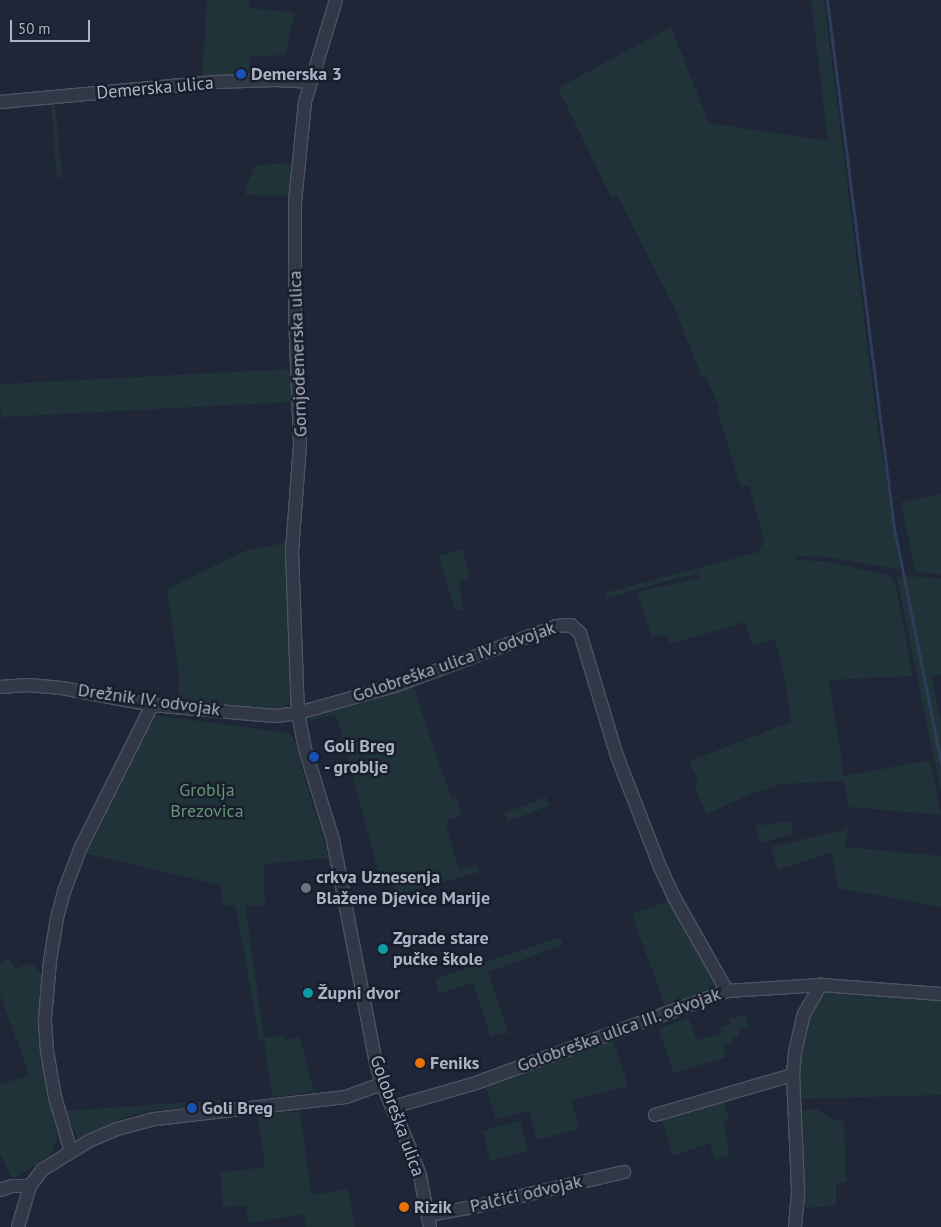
<!DOCTYPE html>
<meta charset="utf-8">
<style>
body{margin:0}
#map{position:relative;width:941px;height:1227px;overflow:hidden;background:#1f2637;font-family:"PT Sans",sans-serif}
div>[style]{position:absolute}
.green>*{inset:0;background:#203338;transform-origin:0 0}
.stream>*{height:3px;margin:-1.5px;padding:0 1.5px;transform-origin:1.5px;border-radius:1.5px;background:#2f3d5d}
.roads{filter:drop-shadow(1px 0 #4d5363) drop-shadow(-1px 0 #4d5363) drop-shadow(0 1px #4d5363) drop-shadow(0 -1px #4d5363)}
.minor>*{height:12px;margin:-6px;padding:0 6px;transform-origin:6px;border-radius:6px;background:#323847}
.dots>*{width:14px;height:14px;translate:-50% -50%;box-sizing:border-box;border:2px solid #181e2c;border-radius:50%}
span{translate:-50% -50%;white-space:nowrap;text-align:center;line-height:1.15;-webkit-text-stroke:5px #181e2c;paint-order:stroke}
.poi-label{font-size:18px;color:#acb3c5;font-weight:700}
.left{translate:0 -50%;text-align:left}
.street-label{font-size:18px;color:#acb3c5}
.park-label{font-size:18px;color:#639574}
.scale{position:absolute;left:10px;top:20px;width:80px;height:22px;box-sizing:border-box;border:2px solid #acb3c5;border-top:0;padding-left:6px;font-size:15px;line-height:18px;white-space:nowrap;color:#acb3c5;-webkit-text-stroke:4px #181e2c;paint-order:stroke}
</style>
<div id="map">
<div class="green">
<i style="clip-path:polygon(207px 0,249px 0,249px 8px,295px 12px,285px 55px,250px 56px,250px 73px,239px 73px,238px 76px,202px 76px)"></i>
<i style="clip-path:polygon(811px 0,824px 0,876px 416px,900px 569px,824px 557px,796px 556px,797px 560px,824px 561px,891px 576px,896px 588px,913px 676px,829px 680px,844px 776px,930px 760px,941px 815px,849px 807px,844px 781px,782px 784px,750px 794px,707px 814px,694px 786px,699px 783px,689px 761px,791px 722px,785px 678px,775px 639px,752px 646px,745px 622px,670px 644px,666px 634px,652px 638px,637px 592px,700px 578px,699px 574px,657px 583px,606px 599px,605px 593px,758px 552px,764px 541px,749px 485px,741px 487px,717px 411px,720px 409px,706px 377px,702px 378px,675px 309px,617px 195px,611px 197px,558px 88px,671px 27px,709px 123px,828px 141px)"></i>
<i style="clip-path:polygon(53px 103px,55px 104px,62px 178px,57px 178px,51px 105px,0 110px,0 107px)"></i>
<i style="clip-path:polygon(291px 163px,290px 196px,246px 195px,245px 189px,255px 165px)"></i>
<i style="left:290px;top:369px;width:33px;height:291px;rotate:87deg"></i>
<i style="clip-path:polygon(941px 494px,941px 575px,915px 571px,901px 502px)"></i>
<i style="clip-path:polygon(286px 543px,290px 699px,288px 704px,279px 709px,179px 699px,179px 676px,167px 589px,247px 550px)"></i>
<i style="clip-path:polygon(463px 549px,470px 579px,459px 582px,463px 609px,455px 611px,439px 556px)"></i>
<i style="clip-path:polygon(909px 576px,941px 579px,941px 675px,931px 676px,941px 721px,941px 793px,897px 577px)"></i>
<i style="clip-path:polygon(412px 683px,451px 798px,456px 796px,462px 815px,448px 820px,446px 825px,459px 870px,477px 865px,479px 872px,396px 895px,389px 875px,380px 878px,336px 715px,309px 721px,307px 714px)"></i>
<i style="clip-path:polygon(155px 715px,288px 733px,292px 736px,329px 858px,264px 864px,265px 906px,245px 906px,264px 1038px,284px 1035px,286px 1040px,300px 1037px,314px 1092px,272px 1097px,264px 1039px,259px 1039px,236px 906px,223px 905px,220px 885px,84px 853px)"></i>
<i style="left:546px;top:797px;width:9px;height:45px;rotate:69deg"></i>
<i style="clip-path:polygon(790px 821px,794px 834px,759px 843px,756px 826px)"></i>
<i style="clip-path:polygon(844px 827px,848px 828px,845px 847px,941px 856px,941px 907px,838px 888px,832px 852px,778px 870px,771px 847px,843px 830px)"></i>
<i style="clip-path:polygon(672px 900px,719px 984px,711px 992px,665px 1007px,632px 914px)"></i>
<i style="clip-path:polygon(560px 937px,563px 945px,488px 972px,509px 1033px,490px 1036px,473px 983px,439px 993px,435px 979px)"></i>
<i style="clip-path:polygon(9px 958px,15px 969px,31px 963px,43px 976px,49px 1095px,57px 1139px,52px 1152px,47px 1158px,12px 1179px,0 1153px,0 1084px,30px 1076px,0 995px,0 963px)"></i>
<i style="clip-path:polygon(822px 989px,941px 997px,941px 1095px,797px 1099px,797px 1073px,805px 1024px)"></i>
<i style="clip-path:polygon(746px 1015px,749px 1027px,738px 1029px,739px 1036px,732px 1038px,733px 1042px,723px 1046px,726px 1057px,674px 1073px,658px 1029px,688px 1018px,697px 1040px,721px 1034px,720px 1027px,731px 1024px,730px 1019px)"></i>
<i style="clip-path:polygon(612px 1037px,628px 1086px,572px 1100px,579px 1129px,537px 1140px,529px 1111px,496px 1119px,484px 1083px)"></i>
<i style="clip-path:polygon(723px 1098px,729px 1120px,723px 1122px,730px 1155px,714px 1160px,710px 1143px,673px 1156px,661px 1117px)"></i>
<i style="clip-path:polygon(220px 1100px,221px 1104px,150px 1111px,126px 1117px,78px 1138px,65px 1111px)"></i>
<i style="clip-path:polygon(817px 1109px,832px 1119px,844px 1121px,846px 1182px,836px 1183px,836px 1206px,801px 1208px,798px 1111px)"></i>
<i style="clip-path:polygon(300px 1111px,311px 1195px,348px 1189px,355px 1227px,306px 1227px,304px 1214px,249px 1223px,246px 1205px,223px 1207px,220px 1173px,265px 1167px,257px 1115px)"></i>
<i style="left:520px;top:1121px;width:31px;height:39px;rotate:75deg"></i>
</div>
<div class="stream">
<i style="left:827px;top:0;width:532px;rotate:82.77deg"></i>
<i style="left:894px;top:528px;width:241px;rotate:78.7deg"></i>
</div>
<div class="roads">
<div class="minor">
<i style="left:336px;top:0;width:107px;rotate:106.9deg"></i>
<i style="left:305px;top:102px;width:100px;rotate:95.7deg"></i>
<i style="left:295px;top:202px;width:111px;rotate:90deg"></i>
<i style="left:295px;top:313px;width:132px;rotate:87.8deg"></i>
<i style="left:300px;top:445px;width:106px;rotate:94.3deg"></i>
<i style="left:292px;top:551px;width:162px;rotate:87.9deg"></i>
<i style="left:298px;top:713px;width:37px;rotate:79deg"></i>
<i style="left:305px;top:749px;width:95px;rotate:72.9deg"></i>
<i style="left:333px;top:840px;width:227px;rotate:79.1deg"></i>
<i style="left:376px;top:1063px;width:22px;rotate:74deg"></i>
<i style="left:382px;top:1084px;width:70px;rotate:66.4deg"></i>
<i style="left:410px;top:1148px;width:30px;rotate:70deg"></i>
<i style="left:420px;top:1176px;width:52px;rotate:78.9deg"></i>
<i style="left:0;top:102px;width:216px;rotate:-5.3deg"></i>
<i style="left:215px;top:82px;width:60px;rotate:-1.9deg"></i>
<i style="left:275px;top:80px;width:35px;rotate:3deg"></i>
<i style="left:0;top:687px;width:28px;rotate:-4deg"></i>
<i style="left:28px;top:685px;width:34px;rotate:5deg"></i>
<i style="left:62px;top:688px;width:92px;rotate:10.7deg"></i>
<i style="left:152px;top:705px;width:123px;rotate:5.1deg"></i>
<i style="left:275px;top:716px;width:23px;rotate:-7deg"></i>
<i style="left:298px;top:713px;width:101px;rotate:-15.6deg"></i>
<i style="left:395px;top:686px;width:172px;rotate:-20.4deg"></i>
<i style="left:556px;top:626px;width:15px;rotate:-4deg"></i>
<i style="left:571px;top:625px;width:12px;rotate:42deg"></i>
<i style="left:580px;top:633px;width:128px;rotate:73.3deg"></i>
<i style="left:617px;top:756px;width:119px;rotate:68.8deg"></i>
<i style="left:660px;top:867px;width:35px;rotate:65deg"></i>
<i style="left:675px;top:899px;width:106px;rotate:60.5deg"></i>
<i style="left:393px;top:1107px;width:86px;rotate:-16.1deg"></i>
<i style="left:476px;top:1083px;width:267px;rotate:-20.1deg"></i>
<i style="left:727px;top:991px;width:94px;rotate:-3.7deg"></i>
<i style="left:821px;top:985px;width:120px;rotate:4.3deg"></i>
<i style="left:655px;top:1115px;width:144px;rotate:-16.2deg"></i>
<i style="left:71px;top:1152px;width:57px;rotate:-106.2deg"></i>
<i style="left:55px;top:1097px;width:47px;rotate:-99.9deg"></i>
<i style="left:47px;top:1051px;width:32px;rotate:-94deg"></i>
<i style="left:45px;top:1019px;width:58px;rotate:-85.1deg"></i>
<i style="left:50px;top:961px;width:44px;rotate:-80.8deg"></i>
<i style="left:57px;top:918px;width:30px;rotate:-75deg"></i>
<i style="left:65px;top:889px;width:45px;rotate:-69.1deg"></i>
<i style="left:81px;top:847px;width:159px;rotate:-63.4deg"></i>
<i style="left:0;top:1190px;width:13px;rotate:-18deg"></i>
<i style="left:12px;top:1186px;width:18px"></i>
<i style="left:429px;top:1215px;width:50px;rotate:-10.4deg"></i>
<i style="left:478px;top:1206px;width:150px;rotate:-13.1deg"></i>
<i style="left:18px;top:1227px;width:43px;rotate:-73.7deg"></i>
<i style="left:30px;top:1186px;width:20px;rotate:-53deg"></i>
<i style="left:42px;top:1170px;width:55px;rotate:-31.7deg"></i>
<i style="left:89px;top:1141px;width:30px;rotate:-23deg"></i>
<i style="left:117px;top:1129px;width:39px;rotate:-15deg"></i>
<i style="left:155px;top:1119px;width:192px;rotate:-6.6deg"></i>
<i style="left:346px;top:1097px;width:38px;rotate:-20deg"></i>
<i style="left:795px;top:1227px;width:38px;rotate:-85deg"></i>
<i style="left:798px;top:1189px;width:114px;rotate:-92.5deg"></i>
<i style="left:793px;top:1075px;width:23px;rotate:-85deg"></i>
<i style="left:795px;top:1052px;width:39px;rotate:-77deg"></i>
<i style="left:804px;top:1014px;width:34px;rotate:-60deg"></i>
</div>
</div>
<div class="dots">
<i style="left:241px;top:74px;background:#1a4fb4"></i>
<i style="left:314px;top:757px;background:#1a4fb4"></i>
<i style="left:306px;top:888px;background:#6b7280"></i>
<i style="left:383px;top:949px;background:#0f9aa8"></i>
<i style="left:308px;top:993px;background:#0f9aa8"></i>
<i style="left:420px;top:1063px;background:#e8710a"></i>
<i style="left:192px;top:1108px;background:#1a4fb4"></i>
<i style="left:404px;top:1207px;background:#e8710a"></i>
</div>
<div class="poi-label">
<span class="left" style="left:251px;top:74px">Demerska 3</span>
<span class="left" style="left:324px;top:757px">Goli Breg<br>- groblje</span>
<span class="left" style="left:316px;top:888px">crkva Uznesenja<br>Blažene Djevice Marije</span>
<span class="left" style="left:393px;top:949px">Zgrade stare<br>pučke škole</span>
<span class="left" style="left:318px;top:993px">Župni dvor</span>
<span class="left" style="left:430px;top:1063px">Feniks</span>
<span class="left" style="left:202px;top:1108px">Goli Breg</span>
<span class="left" style="left:414px;top:1207px">Rizik</span>
</div>
<div class="street-label">
<span style="left:155px;top:88px;rotate:-5deg">Demerska ulica</span>
<span style="left:298px;top:354px;rotate:-92deg">Gornjodemerska ulica</span>
<span style="left:454px;top:662px;rotate:-19deg">Golobreška ulica IV. odvojak</span>
<span style="left:149px;top:700px;rotate:8deg">Drežnik IV. odvojak</span>
<span style="left:619px;top:1030px;rotate:-20deg">Golobreška ulica III. odvojak</span>
<span style="left:397px;top:1116px;rotate:70deg">Golobreška ulica</span>
<span style="left:526px;top:1194px;rotate:-13deg">Palčići odvojak</span>
</div>
<div class="park-label">
<span style="left:207px;top:801px">Groblja<br>Brezovica</span>
</div>
<div class="scale">50 m</div>
</div>
